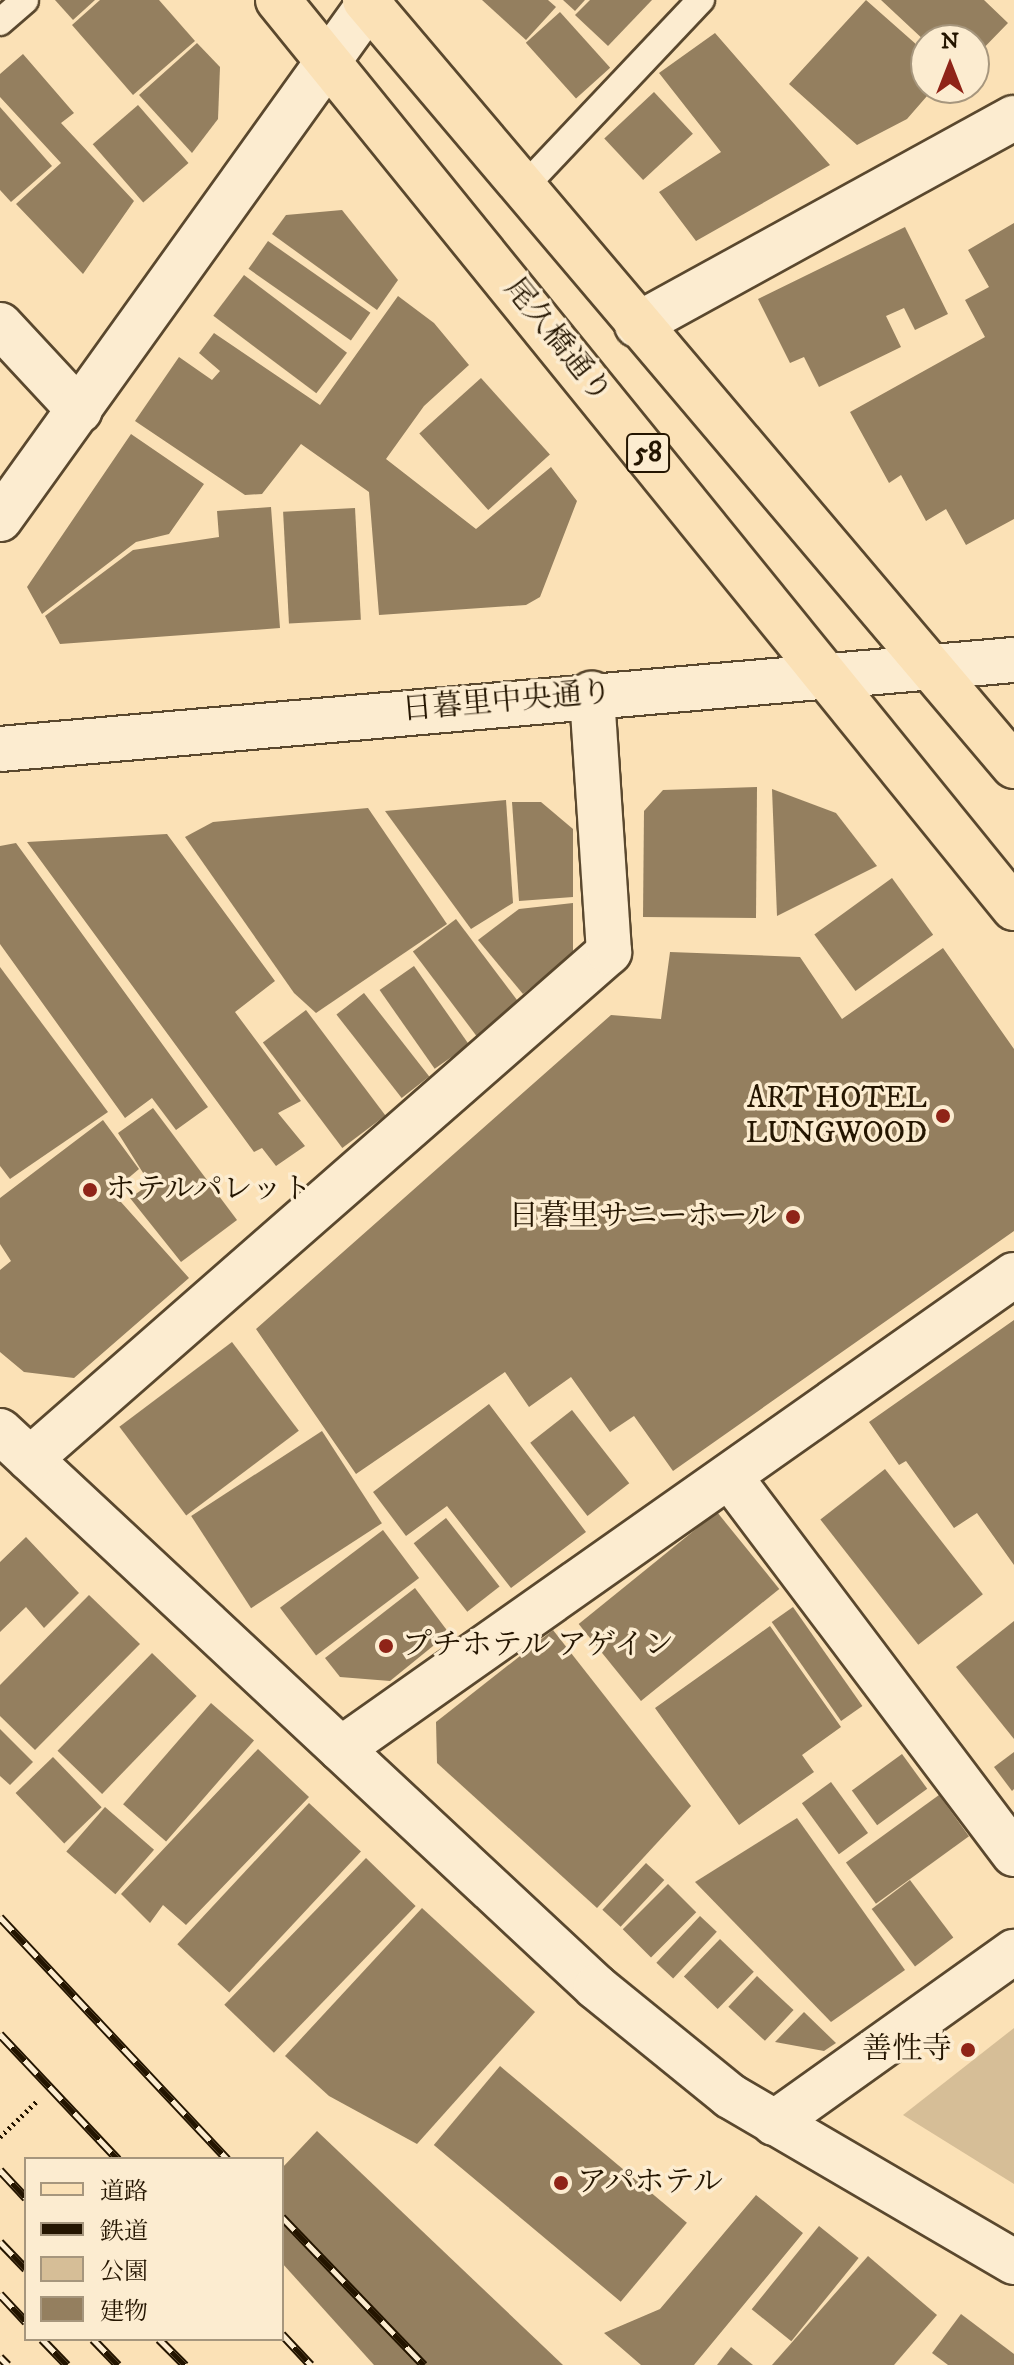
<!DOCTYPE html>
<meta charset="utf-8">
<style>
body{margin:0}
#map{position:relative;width:1014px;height:2365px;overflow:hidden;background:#fbe1b6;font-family:"IM FELL DW Pica","Noto Serif JP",serif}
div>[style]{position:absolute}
.green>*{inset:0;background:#d6be97}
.building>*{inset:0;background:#947f5f;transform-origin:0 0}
.path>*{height:5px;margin-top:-2.5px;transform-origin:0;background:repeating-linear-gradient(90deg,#241500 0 2px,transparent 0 6px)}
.roads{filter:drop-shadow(2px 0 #5a482e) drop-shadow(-2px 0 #5a482e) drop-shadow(0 2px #5a482e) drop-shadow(0 -2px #5a482e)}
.service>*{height:26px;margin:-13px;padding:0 13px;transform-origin:13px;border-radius:13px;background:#fcecd0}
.minor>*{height:44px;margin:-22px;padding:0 22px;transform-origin:22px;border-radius:22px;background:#fcecd0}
.tertiary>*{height:44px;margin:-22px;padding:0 22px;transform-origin:22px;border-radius:22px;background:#fcecd0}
.primary>*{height:44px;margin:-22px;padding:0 22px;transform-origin:22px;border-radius:22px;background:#fbe1b6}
.rail>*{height:9px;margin-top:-4.5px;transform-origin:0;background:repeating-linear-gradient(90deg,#fcecd0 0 18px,#241500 0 36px);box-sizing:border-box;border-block:2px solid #241500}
.dots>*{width:22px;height:22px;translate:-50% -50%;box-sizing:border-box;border:4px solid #fcecd0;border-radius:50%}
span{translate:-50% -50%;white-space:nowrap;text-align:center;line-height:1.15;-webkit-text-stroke:7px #fcecd0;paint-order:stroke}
.shield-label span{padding:2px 6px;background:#fcecd0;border:2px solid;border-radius:6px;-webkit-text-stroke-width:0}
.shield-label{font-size:28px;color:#241500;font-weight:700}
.street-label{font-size:30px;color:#241500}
.poi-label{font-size:30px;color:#241500}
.right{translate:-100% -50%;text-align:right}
.left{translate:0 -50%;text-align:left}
.legend{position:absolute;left:24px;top:2157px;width:260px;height:184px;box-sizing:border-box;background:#fcecd0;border:2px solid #a6967d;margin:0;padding:10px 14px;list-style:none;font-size:24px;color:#241500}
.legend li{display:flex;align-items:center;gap:16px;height:40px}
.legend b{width:40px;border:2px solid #a6967d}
.north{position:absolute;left:910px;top:24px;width:80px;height:80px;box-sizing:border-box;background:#fcecd0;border:2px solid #a6967d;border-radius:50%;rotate:0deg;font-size:22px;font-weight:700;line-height:32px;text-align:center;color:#241500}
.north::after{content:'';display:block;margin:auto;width:28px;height:36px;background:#8f2418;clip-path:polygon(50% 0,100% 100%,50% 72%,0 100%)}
</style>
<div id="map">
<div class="green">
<i style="clip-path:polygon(1014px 2028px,1014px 2184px,903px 2115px)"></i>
</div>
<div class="building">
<i style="clip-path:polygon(55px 0,95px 0,73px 20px)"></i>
<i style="clip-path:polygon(100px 0,159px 0,195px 41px,133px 95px,72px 25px)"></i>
<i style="clip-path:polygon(482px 0,548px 0,556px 7px,526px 40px)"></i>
<i style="clip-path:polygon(563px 0,585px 0,575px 11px)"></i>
<i style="clip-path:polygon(590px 0,652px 0,608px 46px,575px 15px)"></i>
<i style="clip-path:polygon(866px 0,926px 53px,926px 88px,934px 88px,907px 119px,857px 145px,789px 84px)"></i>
<i style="clip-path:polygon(881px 0,984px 0,1008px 23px,974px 58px,974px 40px,926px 42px)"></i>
<i style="left:560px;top:12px;width:75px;height:46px;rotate:48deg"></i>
<i style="clip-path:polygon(715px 33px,830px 165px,696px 241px,659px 192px,721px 152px,659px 73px)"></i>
<i style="clip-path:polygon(197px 43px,220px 67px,218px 119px,192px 153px,139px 95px)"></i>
<i style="clip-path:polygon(23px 54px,74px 113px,61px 123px,134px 201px,83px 274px,16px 204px,61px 163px,0 97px,0 74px)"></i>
<i style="left:654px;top:92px;width:57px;height:68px;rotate:47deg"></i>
<i style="left:138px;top:105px;width:77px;height:60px;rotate:49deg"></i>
<i style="clip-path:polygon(0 107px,52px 166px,11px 202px,0 190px)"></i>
<i style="clip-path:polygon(342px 210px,398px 280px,377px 310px,272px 234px,286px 215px)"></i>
<i style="clip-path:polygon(1014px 223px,1014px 519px,966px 545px,946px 509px,926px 521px,901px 475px,889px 483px,850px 412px,985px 337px,965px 300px,989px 287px,968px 250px)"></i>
<i style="clip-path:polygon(905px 227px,948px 314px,915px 330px,904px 308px,886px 316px,901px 347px,819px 387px,804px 357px,790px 363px,758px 299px)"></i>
<i style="left:268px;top:241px;width:125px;height:34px;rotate:35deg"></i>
<i style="left:244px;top:275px;width:129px;height:51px;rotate:37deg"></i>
<i style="clip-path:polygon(398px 296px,434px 323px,469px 365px,424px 406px,386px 459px,476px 529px,551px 467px,577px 501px,540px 597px,526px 605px,379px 615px,369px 492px,301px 444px,262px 494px,245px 495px,135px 421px,179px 357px,212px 380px,220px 371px,199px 353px,214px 333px,320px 405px)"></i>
<i style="left:481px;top:378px;width:103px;height:83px;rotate:48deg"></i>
<i style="clip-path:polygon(131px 434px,204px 484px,169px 534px,136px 542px,42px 614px,27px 587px)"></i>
<i style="clip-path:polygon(271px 507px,280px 628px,60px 644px,45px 616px,133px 550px,219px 537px,217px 511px)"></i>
<i style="left:355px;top:508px;width:112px;height:72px;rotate:87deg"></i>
<i style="clip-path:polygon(757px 787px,756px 918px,643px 917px,644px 811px,663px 790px)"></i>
<i style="clip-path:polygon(772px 789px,836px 813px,877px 866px,777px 916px)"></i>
<i style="clip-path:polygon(506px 800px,513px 903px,471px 929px,385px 811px)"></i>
<i style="clip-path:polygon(512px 802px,541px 802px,573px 829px,573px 897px,519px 901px)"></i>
<i style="clip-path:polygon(368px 808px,447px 924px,316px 1013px,294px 993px,185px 837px,213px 822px)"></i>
<i style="clip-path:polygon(167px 834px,275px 981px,235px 1012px,301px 1101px,278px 1113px,305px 1146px,276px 1166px,262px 1148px,254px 1152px,27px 842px)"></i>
<i style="clip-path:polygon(16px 843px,208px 1107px,176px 1130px,152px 1098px,125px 1118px,0 944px,0 846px)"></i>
<i style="left:892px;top:878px;width:70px;height:96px;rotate:54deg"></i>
<i style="clip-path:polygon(573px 903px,573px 954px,523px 994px,478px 940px,519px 909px)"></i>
<i style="left:456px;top:919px;width:106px;height:54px;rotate:53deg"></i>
<i style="clip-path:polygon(943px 948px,1014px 1049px,1014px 1231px,673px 1471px,634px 1416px,610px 1432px,571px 1377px,529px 1407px,505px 1372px,356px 1474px,256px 1329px,611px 1015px,661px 1019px,670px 952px,800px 957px,842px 1019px)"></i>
<i style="left:414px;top:966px;width:96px;height:42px;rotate:55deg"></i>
<i style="clip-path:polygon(0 967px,108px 1112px,10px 1179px,0 1166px)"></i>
<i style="left:364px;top:993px;width:106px;height:35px;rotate:52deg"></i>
<i style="left:306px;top:1010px;width:132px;height:54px;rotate:53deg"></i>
<i style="clip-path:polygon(153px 1108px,237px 1220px,181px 1262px,130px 1198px,150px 1184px,118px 1133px)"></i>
<i style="clip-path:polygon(103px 1120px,139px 1169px,112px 1192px,189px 1278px,74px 1378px,24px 1372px,0 1352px,0 1270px,11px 1261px,0 1244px,0 1198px)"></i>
<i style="clip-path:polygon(1014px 1320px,1014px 1565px,977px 1513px,954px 1528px,906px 1461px,899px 1465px,869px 1422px)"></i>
<i style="left:232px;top:1342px;width:111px;height:141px;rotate:53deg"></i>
<i style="clip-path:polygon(489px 1404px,586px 1532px,511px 1588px,447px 1506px,406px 1536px,373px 1492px)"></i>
<i style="left:572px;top:1410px;width:93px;height:53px;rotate:52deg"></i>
<i style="left:322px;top:1431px;width:110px;height:156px;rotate:57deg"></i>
<i style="left:885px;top:1469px;width:159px;height:82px;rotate:52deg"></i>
<i style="left:717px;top:1512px;width:99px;height:178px;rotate:51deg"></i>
<i style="left:446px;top:1518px;width:87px;height:41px;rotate:52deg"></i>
<i style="left:383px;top:1530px;width:60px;height:129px;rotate:53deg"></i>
<i style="clip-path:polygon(26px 1537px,79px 1593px,44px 1628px,26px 1607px,0 1632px,0 1562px)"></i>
<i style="clip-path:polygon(415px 1588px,449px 1633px,390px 1681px,340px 1677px,325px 1658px)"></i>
<i style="clip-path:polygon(89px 1595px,140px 1644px,35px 1750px,0 1716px,0 1685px)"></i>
<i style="left:793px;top:1607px;width:121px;height:26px;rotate:55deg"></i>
<i style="clip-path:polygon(1014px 1621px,1014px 1739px,956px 1667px)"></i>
<i style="clip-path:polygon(770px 1626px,841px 1727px,802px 1755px,814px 1772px,739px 1825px,655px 1708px)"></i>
<i style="clip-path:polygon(553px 1630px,691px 1806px,597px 1908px,437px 1763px,436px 1722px)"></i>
<i style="left:152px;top:1653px;width:62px;height:136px;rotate:44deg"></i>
<i style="left:211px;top:1703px;width:57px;height:134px;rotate:41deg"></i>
<i style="clip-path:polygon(0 1729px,33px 1762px,10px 1785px,0 1776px)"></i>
<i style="clip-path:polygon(258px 1749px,309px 1797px,186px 1925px,163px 1905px,150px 1923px,121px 1894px)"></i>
<i style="clip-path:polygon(1014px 1752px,1014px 1789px,1012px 1791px,994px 1767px)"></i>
<i style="left:902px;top:1754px;width:43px;height:62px;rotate:54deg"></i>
<i style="left:53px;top:1757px;width:70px;height:52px;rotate:46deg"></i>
<i style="left:831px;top:1782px;width:63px;height:36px;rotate:54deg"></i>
<i style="left:939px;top:1795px;width:51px;height:115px;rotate:54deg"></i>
<i style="left:309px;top:1803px;width:71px;height:193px;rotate:43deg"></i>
<i style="left:105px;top:1807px;width:65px;height:59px;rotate:41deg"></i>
<i style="clip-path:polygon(797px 1818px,905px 1970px,831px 2022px,695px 1882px)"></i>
<i style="left:366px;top:1858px;width:69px;height:204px;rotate:44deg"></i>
<i style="left:646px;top:1863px;width:25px;height:64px;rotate:43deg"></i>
<i style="left:910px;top:1880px;width:72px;height:48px;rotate:53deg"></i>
<i style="left:668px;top:1884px;width:40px;height:64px;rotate:45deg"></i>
<i style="clip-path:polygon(422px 1908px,535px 2012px,417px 2144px,329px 2096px,285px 2056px)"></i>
<i style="left:700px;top:1916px;width:23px;height:64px;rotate:43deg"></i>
<i style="left:720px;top:1939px;width:47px;height:52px;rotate:44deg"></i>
<i style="left:757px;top:1976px;width:50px;height:42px;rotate:43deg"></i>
<i style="clip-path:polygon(804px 2012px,836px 2043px,824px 2051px,775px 2042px)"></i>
<i style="left:500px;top:2066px;width:244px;height:103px;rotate:40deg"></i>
<i style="clip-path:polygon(317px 2131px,563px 2365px,374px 2365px,282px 2263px,282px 2168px)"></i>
<i style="clip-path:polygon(756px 2195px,803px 2233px,694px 2365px,641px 2365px,604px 2333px,660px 2309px)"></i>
<i style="left:819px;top:2226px;width:51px;height:107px;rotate:39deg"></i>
<i style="clip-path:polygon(868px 2256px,937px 2315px,894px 2365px,772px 2365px)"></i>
<i style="clip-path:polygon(961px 2314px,1014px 2354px,1014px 2365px,948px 2365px,932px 2353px)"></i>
<i style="clip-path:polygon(731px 2347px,753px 2365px,717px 2365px)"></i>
</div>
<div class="path">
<i style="left:0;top:2137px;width:52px;rotate:-44.2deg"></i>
</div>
<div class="roads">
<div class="service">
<i style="left:0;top:22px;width:33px;rotate:-41deg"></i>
<i style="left:523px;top:188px;width:259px;rotate:-46.6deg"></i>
</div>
<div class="minor">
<i style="left:0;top:325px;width:117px;rotate:47.1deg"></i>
<i style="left:637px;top:325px;width:430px;rotate:-28.8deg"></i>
<i style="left:0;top:1431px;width:815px;rotate:43.01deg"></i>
<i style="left:596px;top:1987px;width:173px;rotate:39.1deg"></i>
<i style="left:730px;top:2096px;width:329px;rotate:30.3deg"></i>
<i style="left:30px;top:1459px;width:770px;rotate:-41.21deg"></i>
<i style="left:609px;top:952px;width:259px;rotate:-93.8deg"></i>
<i style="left:730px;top:1477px;width:472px;rotate:53deg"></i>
<i style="left:341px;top:1749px;width:823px;rotate:-35.16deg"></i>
<i style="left:774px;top:2123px;width:295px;rotate:-35.5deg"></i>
</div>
<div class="tertiary">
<i style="left:0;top:519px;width:639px;rotate:-54.37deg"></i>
<i style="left:0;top:749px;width:1018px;rotate:-5.02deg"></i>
</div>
<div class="primary">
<i style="left:278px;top:0;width:1169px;rotate:50.97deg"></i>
<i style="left:365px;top:0;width:1004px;rotate:49.73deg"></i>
</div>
</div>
<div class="rail">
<i style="left:0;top:1917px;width:332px;rotate:46.8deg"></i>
<i style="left:0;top:2034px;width:172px;rotate:46.7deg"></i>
<i style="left:0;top:2170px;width:38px;rotate:47deg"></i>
<i style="left:282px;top:2217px;width:205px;rotate:46.2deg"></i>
<i style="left:0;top:2242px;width:37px;rotate:46deg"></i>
<i style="left:0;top:2294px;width:38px;rotate:47deg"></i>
<i style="left:282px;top:2334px;width:42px;rotate:46.9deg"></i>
<i style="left:42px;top:2339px;width:36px;rotate:46deg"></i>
<i style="left:93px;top:2339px;width:36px;rotate:46deg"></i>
<i style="left:159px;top:2339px;width:37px;rotate:45deg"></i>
<i style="left:0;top:2357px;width:11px;rotate:45deg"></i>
</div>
<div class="dots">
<i style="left:943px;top:1116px;background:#8f2418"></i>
<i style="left:90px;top:1190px;background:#8f2418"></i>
<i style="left:793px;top:1217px;background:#8f2418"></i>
<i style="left:386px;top:1646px;background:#8f2418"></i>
<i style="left:968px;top:2050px;background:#8f2418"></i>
<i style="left:561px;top:2183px;background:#8f2418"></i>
</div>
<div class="shield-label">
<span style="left:648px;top:453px">58</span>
</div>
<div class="street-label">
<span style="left:557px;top:341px;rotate:51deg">尾久橋通り</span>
<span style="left:507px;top:702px;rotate:-5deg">日暮里中央通り</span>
</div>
<div class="poi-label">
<span class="right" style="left:927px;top:1116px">ART HOTEL<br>LUNGWOOD</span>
<span class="left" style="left:106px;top:1190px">ホテルパレット</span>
<span class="right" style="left:777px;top:1217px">日暮里サニーホール</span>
<span class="left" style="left:402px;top:1646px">プチホテル アゲイン</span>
<span class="right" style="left:952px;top:2050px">善性寺</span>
<span class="left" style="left:577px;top:2183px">アパホテル</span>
</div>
<ul class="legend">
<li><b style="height:10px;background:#fbe1b6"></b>道路</li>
<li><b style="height:10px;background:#241500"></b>鉄道</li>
<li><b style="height:22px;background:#d6be97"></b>公園</li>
<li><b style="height:22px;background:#947f5f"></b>建物</li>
</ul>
<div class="north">N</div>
</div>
